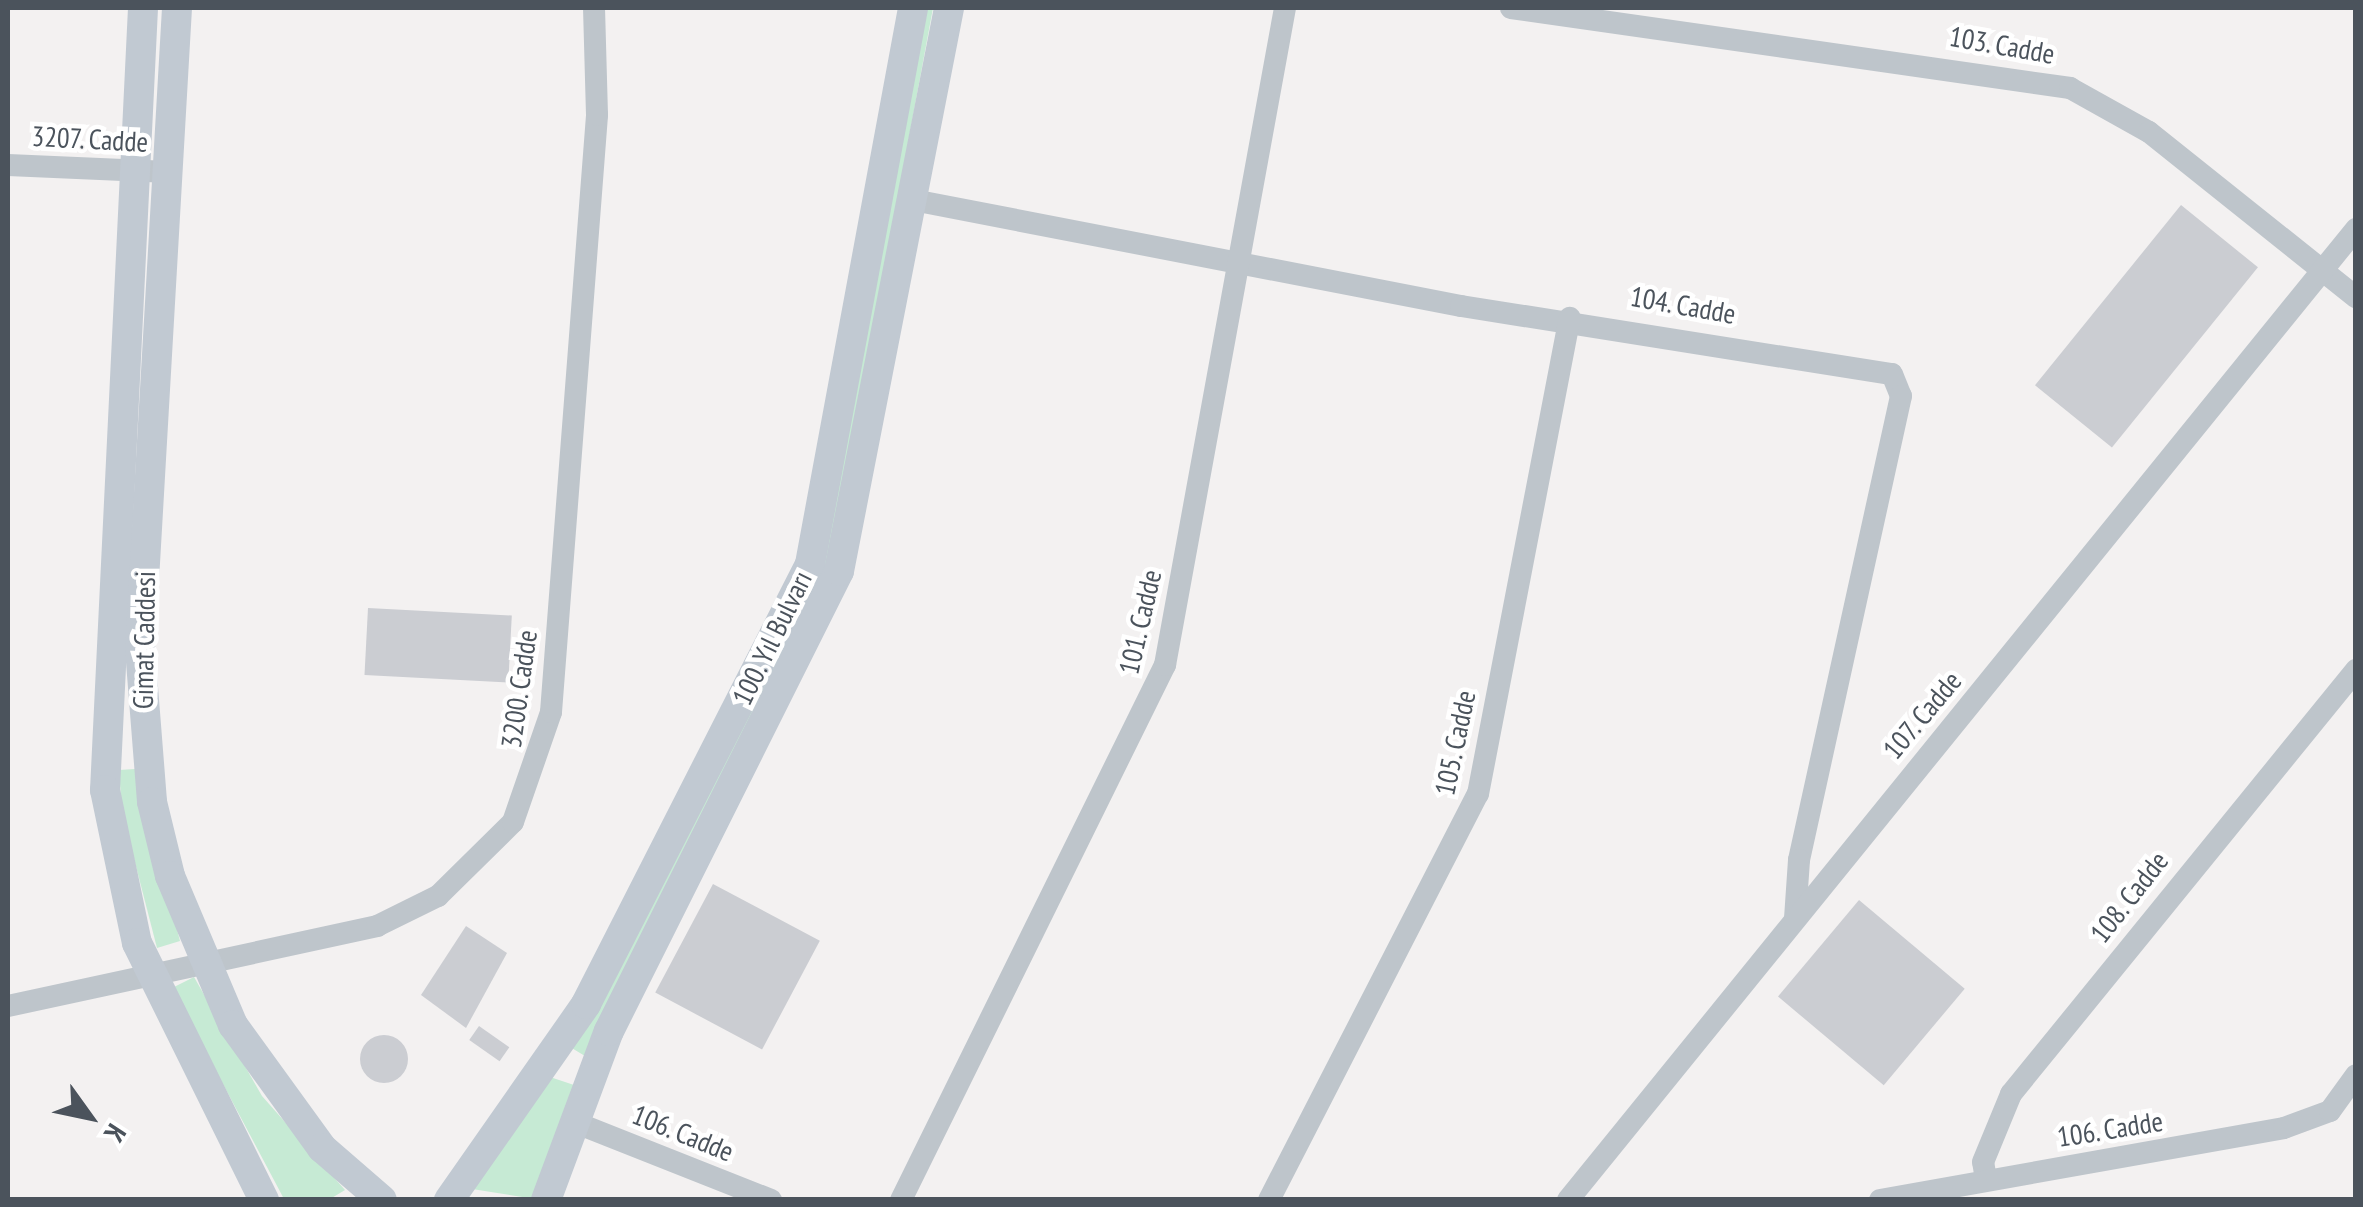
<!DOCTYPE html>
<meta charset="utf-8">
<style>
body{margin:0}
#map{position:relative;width:2363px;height:1207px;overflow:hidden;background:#f3f1f1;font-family:"PT Sans Narrow",sans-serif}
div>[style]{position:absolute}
.green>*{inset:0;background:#c6ead4}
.building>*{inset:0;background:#cbcdd2;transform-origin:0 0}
.round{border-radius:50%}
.street>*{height:22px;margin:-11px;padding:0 11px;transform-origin:11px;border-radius:11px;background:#bec5cb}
.secondary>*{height:30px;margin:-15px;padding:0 15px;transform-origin:15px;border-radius:15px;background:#c1c9d2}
span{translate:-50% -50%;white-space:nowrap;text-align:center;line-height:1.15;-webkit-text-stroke:9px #fff;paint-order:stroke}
.street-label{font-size:28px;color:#4b535c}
.frame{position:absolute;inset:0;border:10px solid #4b535c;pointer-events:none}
.north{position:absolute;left:40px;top:1067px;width:100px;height:100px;-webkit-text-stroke:8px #fff;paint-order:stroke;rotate:123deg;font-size:28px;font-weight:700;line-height:40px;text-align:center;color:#4b535c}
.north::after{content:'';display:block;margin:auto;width:35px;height:45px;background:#4b535c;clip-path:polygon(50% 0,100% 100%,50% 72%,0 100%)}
</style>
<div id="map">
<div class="green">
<i style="clip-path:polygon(926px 8px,933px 8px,832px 552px,585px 1056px,570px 1047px,821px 566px)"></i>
<i style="clip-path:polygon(135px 769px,180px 941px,157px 948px,122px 812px,119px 770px)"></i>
<i style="clip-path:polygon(194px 977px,262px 1096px,345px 1190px,330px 1199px,284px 1199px,172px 988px)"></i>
<i style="clip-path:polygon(550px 1077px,574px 1085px,535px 1199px,472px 1189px)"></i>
</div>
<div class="building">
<i style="left:2181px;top:205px;width:99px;height:232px;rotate:39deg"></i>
<i style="left:368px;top:608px;width:144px;height:67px;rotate:3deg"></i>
<i style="left:713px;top:884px;width:121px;height:123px;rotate:28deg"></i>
<i style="left:1859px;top:900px;width:138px;height:126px;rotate:40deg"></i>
<i style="clip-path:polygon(466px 926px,507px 953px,466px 1028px,421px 995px)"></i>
<i style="left:479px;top:1026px;width:37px;height:17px;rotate:35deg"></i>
<i class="round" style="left:360px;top:1035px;width:48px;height:48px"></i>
</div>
<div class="street">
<i style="left:1511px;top:8px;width:565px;rotate:8.14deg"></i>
<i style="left:2070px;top:88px;width:90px;rotate:29.1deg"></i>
<i style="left:2149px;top:132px;width:265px;rotate:38.6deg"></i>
<i style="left:8px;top:165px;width:161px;rotate:2.5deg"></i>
<i style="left:913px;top:200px;width:558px;rotate:10.95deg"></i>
<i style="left:1461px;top:306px;width:436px;rotate:9deg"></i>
<i style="left:1892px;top:374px;width:24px;rotate:68deg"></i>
<i style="left:1901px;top:396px;width:475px;rotate:102.4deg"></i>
<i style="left:1799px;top:860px;width:58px;rotate:93.9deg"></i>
<i style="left:8px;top:1006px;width:378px;rotate:-12.2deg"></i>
<i style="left:377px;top:926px;width:68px;rotate:-26.2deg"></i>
<i style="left:438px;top:896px;width:105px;rotate:-44.6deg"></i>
<i style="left:513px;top:822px;width:116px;rotate:-70.9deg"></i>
<i style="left:551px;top:712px;width:599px;rotate:-85.59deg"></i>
<i style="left:597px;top:115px;width:107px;rotate:-91.6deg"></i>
<i style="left:574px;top:1122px;width:212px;rotate:21.6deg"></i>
<i style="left:1986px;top:1180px;width:18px;rotate:-99deg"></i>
<i style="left:1983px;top:1162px;width:74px;rotate:-67.6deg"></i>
<i style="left:2011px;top:1094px;width:547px;rotate:-50.87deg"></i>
<i style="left:901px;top:1200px;width:597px;rotate:-63.74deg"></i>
<i style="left:1165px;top:665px;width:668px;rotate:-79.65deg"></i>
<i style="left:1269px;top:1200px;width:457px;rotate:-62.8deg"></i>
<i style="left:1478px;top:794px;width:485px;rotate:-79.1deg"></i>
<i style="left:1568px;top:1200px;width:1251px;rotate:-50.94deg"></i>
<i style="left:1880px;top:1200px;width:410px;rotate:-10.1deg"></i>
<i style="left:2284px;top:1128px;width:49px;rotate:-20.3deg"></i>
<i style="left:2330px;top:1111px;width:44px;rotate:-54.2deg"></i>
</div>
<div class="secondary">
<i style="left:143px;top:8px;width:783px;rotate:92.78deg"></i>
<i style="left:105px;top:790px;width:156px;rotate:78.2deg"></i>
<i style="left:137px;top:943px;width:287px;rotate:63.7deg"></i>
<i style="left:177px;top:8px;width:642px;rotate:93.3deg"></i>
<i style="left:140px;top:649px;width:153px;rotate:85.5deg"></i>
<i style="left:152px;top:802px;width:76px;rotate:76.3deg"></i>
<i style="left:170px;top:876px;width:162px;rotate:67.1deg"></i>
<i style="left:233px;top:1025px;width:152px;rotate:54.1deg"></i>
<i style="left:322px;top:1148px;width:79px;rotate:40.9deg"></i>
<i style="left:449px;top:1200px;width:239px;rotate:-55deg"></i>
<i style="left:586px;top:1004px;width:494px;rotate:-63deg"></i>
<i style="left:810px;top:564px;width:565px;rotate:-79.5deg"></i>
<i style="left:546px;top:1200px;width:180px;rotate:-69.6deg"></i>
<i style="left:609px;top:1031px;width:514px;rotate:-63.43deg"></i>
<i style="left:839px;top:571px;width:574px;rotate:-78.94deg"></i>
</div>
<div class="street-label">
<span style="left:2002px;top:45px;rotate:10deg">103. Cadde</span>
<span style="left:90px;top:139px;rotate:3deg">3207. Cadde</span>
<span style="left:1683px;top:305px;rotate:10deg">104. Cadde</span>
<span style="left:1140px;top:622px;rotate:-77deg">101. Cadde</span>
<span style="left:772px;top:638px;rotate:-64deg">100. Yıl Bulvarı</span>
<span style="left:144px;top:640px;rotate:-89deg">Gimat Caddesi</span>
<span style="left:519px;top:689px;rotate:-82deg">3200. Cadde</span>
<span style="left:1922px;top:715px;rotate:-50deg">107. Cadde</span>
<span style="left:1455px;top:743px;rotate:-78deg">105. Cadde</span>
<span style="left:2129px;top:897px;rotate:-52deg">108. Cadde</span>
<span style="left:2110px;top:1129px;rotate:-9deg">106. Cadde</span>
<span style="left:683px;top:1133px;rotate:22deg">106. Cadde</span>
</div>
<div class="frame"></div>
<div class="north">K</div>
</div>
